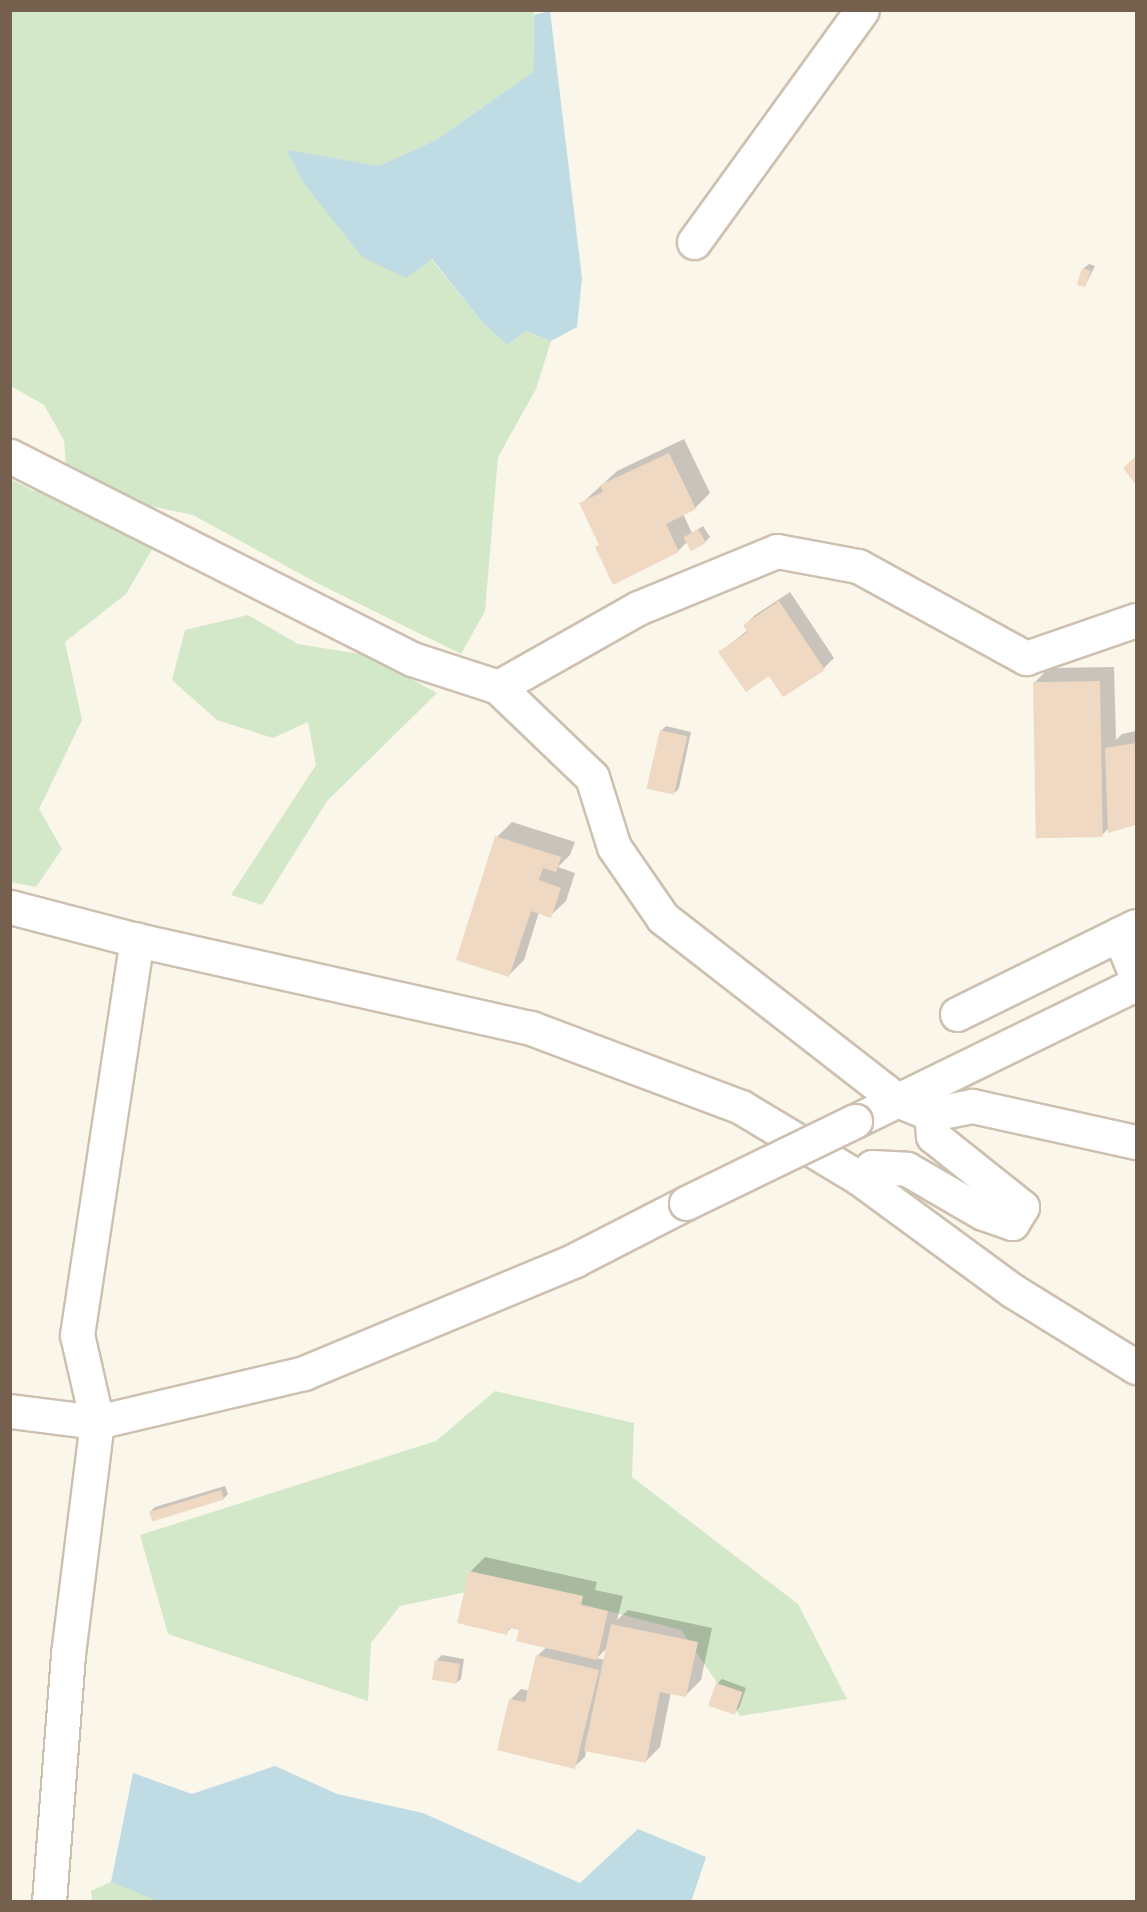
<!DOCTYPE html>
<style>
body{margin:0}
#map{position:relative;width:1147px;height:1912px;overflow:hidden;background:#fbf6ea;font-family:Quicksand,sans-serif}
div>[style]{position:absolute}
.green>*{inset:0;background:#d2e8c8}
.water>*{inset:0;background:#bfdbe4}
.shadow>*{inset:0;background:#0003}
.building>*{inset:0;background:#efd9c3;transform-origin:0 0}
.roads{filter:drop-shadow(2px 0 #cdc0b0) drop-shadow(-2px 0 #cdc0b0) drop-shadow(0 2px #cdc0b0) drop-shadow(0 -2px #cdc0b0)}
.minor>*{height:33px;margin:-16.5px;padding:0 16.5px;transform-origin:16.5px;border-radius:16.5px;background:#fff}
.bridges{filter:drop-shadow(2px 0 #cdc0b0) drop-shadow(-2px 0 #cdc0b0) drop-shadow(0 2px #cdc0b0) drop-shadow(0 -2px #cdc0b0)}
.minor-bridge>*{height:33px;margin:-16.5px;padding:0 16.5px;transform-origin:16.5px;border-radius:16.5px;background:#fff}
span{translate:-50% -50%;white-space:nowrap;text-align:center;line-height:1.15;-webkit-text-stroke:4.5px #fefaf0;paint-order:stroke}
.frame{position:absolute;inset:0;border:12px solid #75604e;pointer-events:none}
</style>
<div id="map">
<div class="green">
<i style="clip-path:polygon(11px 11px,534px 11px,533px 72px,436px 140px,379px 166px,287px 151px,431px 259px,481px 321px,507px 345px,526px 331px,551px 341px,536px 389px,498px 457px,485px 611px,461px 654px,317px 583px,193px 515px,145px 505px,66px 466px,64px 440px,44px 405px,11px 386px)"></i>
<i style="clip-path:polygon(10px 479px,34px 491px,59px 481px,157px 541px,126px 594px,65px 642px,82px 720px,39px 809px,62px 849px,36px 887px,11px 882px)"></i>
<i style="clip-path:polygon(248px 615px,298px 644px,366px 655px,437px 693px,327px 801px,262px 905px,231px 895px,316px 765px,308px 722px,273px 738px,217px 720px,172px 680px,185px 630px)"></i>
<i style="clip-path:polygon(495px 1391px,634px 1423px,632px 1477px,798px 1604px,847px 1699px,740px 1716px,681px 1630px,504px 1584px,400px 1606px,371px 1643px,368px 1701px,168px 1634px,140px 1535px,436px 1441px)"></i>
<i style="clip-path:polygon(111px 1882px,161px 1901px,92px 1901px,91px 1891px)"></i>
</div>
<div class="water">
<i style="clip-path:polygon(550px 11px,582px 278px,577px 327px,551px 341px,526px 331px,507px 345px,481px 321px,432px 259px,406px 278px,362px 257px,303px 182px,287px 150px,379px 166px,436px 140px,533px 72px,534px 15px)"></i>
<i style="clip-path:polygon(275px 1766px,337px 1794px,423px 1813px,580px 1883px,638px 1829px,706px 1857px,691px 1902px,161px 1902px,111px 1882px,133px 1773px,192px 1794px)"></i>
</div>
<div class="shadow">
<i style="clip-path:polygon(1089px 264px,1095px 266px,1085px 286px,1079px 284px,1084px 268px)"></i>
<i style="clip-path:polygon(684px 439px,710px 493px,695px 508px,683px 514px,692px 533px,703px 526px,710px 537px,705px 542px,687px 542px,678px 551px,596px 548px,600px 544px,581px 504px,617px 471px)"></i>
<i style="clip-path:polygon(790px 592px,834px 658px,824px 668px,770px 674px,720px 652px,748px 630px,745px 625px,755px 615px)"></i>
<i style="clip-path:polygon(1114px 667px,1116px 740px,1122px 734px,1136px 731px,1136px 824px,1109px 831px,1109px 828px,1102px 835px,1034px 683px,1049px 668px)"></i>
<i style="clip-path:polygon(666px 726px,691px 732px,679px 788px,675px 793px,661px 731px)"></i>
<i style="clip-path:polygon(512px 822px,575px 842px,570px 855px,558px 867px,575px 873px,566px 901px,550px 916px,539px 912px,524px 960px,509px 975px,497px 837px)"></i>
<i style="clip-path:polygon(225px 1486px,228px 1494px,223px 1499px,150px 1512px,155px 1507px)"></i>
<i style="clip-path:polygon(evenodd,485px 1557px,597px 1582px,595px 1590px,623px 1596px,617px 1620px,628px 1610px,712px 1628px,701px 1680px,686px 1695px,671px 1692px,660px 1747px,645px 1762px,586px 1750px,585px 1757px,574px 1767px,510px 1700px,521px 1689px,529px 1691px,537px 1656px,547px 1647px,521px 1629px,512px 1627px,506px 1633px,470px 1572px,485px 1557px,608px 1647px,605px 1660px,597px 1658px,608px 1647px)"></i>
<i style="clip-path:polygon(442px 1655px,464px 1659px,461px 1679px,456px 1683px,437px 1660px)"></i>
<i style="clip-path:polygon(722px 1679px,746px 1688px,739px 1708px,734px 1713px,717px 1684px)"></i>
</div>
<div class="building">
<i style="clip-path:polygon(1082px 268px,1091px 271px,1085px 287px,1077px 285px)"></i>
<i style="clip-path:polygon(669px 453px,696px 509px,666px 524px,679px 552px,613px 585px,595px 547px,599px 545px,579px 503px,603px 492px,600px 485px)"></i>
<i style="clip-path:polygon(1136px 456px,1136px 485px,1123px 468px)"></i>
<i style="left:698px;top:529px;width:16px;height:17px;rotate:60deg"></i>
<i style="clip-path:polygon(779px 601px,825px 670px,783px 697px,769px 676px,746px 692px,718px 652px,748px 632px,743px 625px)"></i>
<i style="left:1100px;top:681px;width:156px;height:67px;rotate:89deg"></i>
<i style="left:660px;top:730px;width:28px;height:60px;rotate:13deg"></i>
<i style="clip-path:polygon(1136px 743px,1136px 825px,1108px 833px,1105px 748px)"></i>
<i style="clip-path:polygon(495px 836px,561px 857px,556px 872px,543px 868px,539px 880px,561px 888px,551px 918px,531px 911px,509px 977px,456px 960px)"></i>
<i style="left:221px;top:1490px;width:10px;height:75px;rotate:73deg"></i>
<i style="clip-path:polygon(469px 1571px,583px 1596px,581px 1605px,608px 1611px,597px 1660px,516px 1641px,519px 1630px,509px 1628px,507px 1635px,457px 1623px)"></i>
<i style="clip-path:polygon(611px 1624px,698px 1642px,686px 1697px,660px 1692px,646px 1763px,584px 1751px)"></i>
<i style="clip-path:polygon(536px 1655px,599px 1670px,575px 1769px,497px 1750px,509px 1699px,525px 1702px)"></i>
<i style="left:435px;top:1660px;width:25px;height:20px;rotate:9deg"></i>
<i style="left:716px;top:1683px;width:28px;height:24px;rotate:19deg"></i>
</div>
<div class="roads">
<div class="minor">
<i style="left:694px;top:242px;width:286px;rotate:-54.1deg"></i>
<i style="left:10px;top:456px;width:450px;rotate:26.8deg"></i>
<i style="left:412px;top:659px;width:90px;rotate:18deg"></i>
<i style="left:498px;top:687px;width:130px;rotate:43.8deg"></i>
<i style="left:592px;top:777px;width:73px;rotate:72.6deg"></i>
<i style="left:614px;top:847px;width:86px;rotate:55.4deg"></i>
<i style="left:663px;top:918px;width:296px;rotate:37.9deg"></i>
<i style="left:897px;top:1100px;width:37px;rotate:22deg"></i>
<i style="left:931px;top:1114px;width:42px;rotate:-11deg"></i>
<i style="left:972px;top:1106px;width:168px;rotate:12.4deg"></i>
<i style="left:498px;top:687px;width:161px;rotate:-29.4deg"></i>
<i style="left:638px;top:608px;width:150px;rotate:-22.3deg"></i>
<i style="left:777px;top:551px;width:82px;rotate:10.5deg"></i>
<i style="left:858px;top:566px;width:192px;rotate:28.7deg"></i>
<i style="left:1026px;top:658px;width:116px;rotate:-19.1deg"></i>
<i style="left:10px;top:907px;width:131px;rotate:14.6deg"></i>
<i style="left:137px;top:940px;width:404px;rotate:12.6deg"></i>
<i style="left:531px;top:1028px;width:224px;rotate:20.6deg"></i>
<i style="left:741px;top:1107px;width:138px;rotate:31deg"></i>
<i style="left:859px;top:1178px;width:191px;rotate:36.3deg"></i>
<i style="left:1013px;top:1291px;width:145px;rotate:31.7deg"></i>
<i style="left:1119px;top:934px;width:44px;rotate:67.5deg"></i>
<i style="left:957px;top:1014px;width:199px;rotate:-26.2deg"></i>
<i style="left:855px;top:1121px;width:313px;rotate:-26deg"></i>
<i style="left:859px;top:1178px;width:17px;rotate:-40deg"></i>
<i style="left:872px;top:1167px;width:35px;rotate:3deg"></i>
<i style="left:907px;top:1169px;width:88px;rotate:30.1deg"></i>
<i style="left:983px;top:1213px;width:31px;rotate:19deg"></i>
<i style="left:1012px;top:1223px;width:19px;rotate:-58deg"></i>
<i style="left:1022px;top:1207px;width:114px;rotate:-141.4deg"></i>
<i style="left:933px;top:1136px;width:22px;rotate:-95deg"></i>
<i style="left:10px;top:1411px;width:88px;rotate:7.2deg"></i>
<i style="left:97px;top:1422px;width:213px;rotate:-13.3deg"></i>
<i style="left:304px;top:1373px;width:294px;rotate:-22.6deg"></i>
<i style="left:575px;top:1260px;width:125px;rotate:-27.2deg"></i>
<i style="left:49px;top:1902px;width:249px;rotate:-85.6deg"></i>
<i style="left:68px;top:1654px;width:234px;rotate:-82.9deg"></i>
<i style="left:97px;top:1422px;width:89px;rotate:-102.9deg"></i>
<i style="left:77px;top:1335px;width:400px;rotate:-81.4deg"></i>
</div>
</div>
<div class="bridges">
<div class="minor-bridge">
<i style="left:686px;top:1203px;width:188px;rotate:-25.9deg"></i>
</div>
</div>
<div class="frame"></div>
</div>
